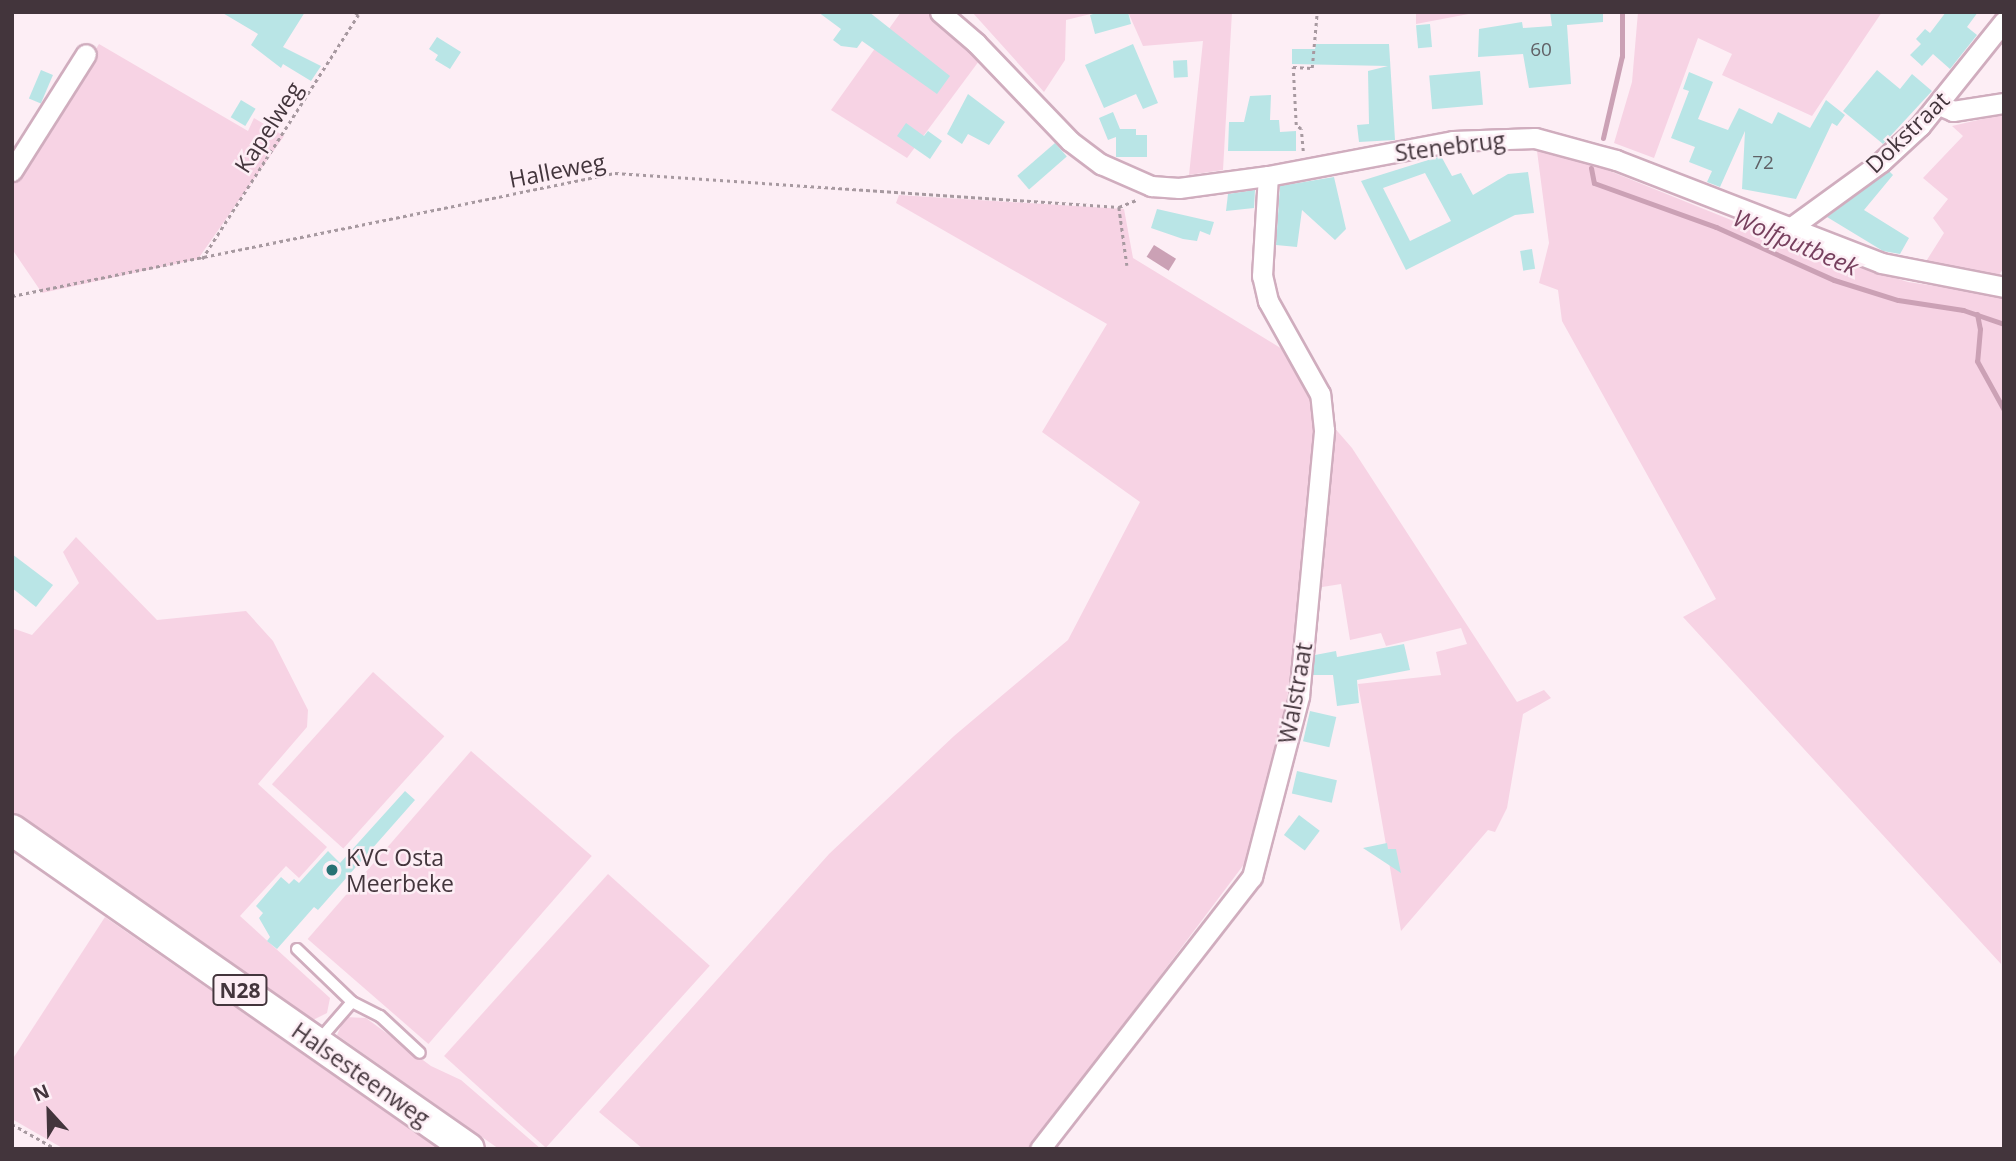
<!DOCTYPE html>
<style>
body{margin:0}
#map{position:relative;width:2016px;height:1161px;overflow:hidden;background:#fdeef5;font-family:"Open Sans",sans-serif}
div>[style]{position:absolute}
.green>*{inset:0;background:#f7d3e4;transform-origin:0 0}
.water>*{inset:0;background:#cba1b5;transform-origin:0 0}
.stream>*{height:5px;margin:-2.5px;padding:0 2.5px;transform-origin:2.5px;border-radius:2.5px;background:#cba1b5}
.building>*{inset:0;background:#b9e5e6;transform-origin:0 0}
.path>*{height:2.5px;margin-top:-1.25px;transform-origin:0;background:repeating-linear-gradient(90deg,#a799a0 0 3.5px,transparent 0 7px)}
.roads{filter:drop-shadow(2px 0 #d0adbe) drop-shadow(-2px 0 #d0adbe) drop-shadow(0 2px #d0adbe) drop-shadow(0 -2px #d0adbe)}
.lane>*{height:10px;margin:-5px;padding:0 5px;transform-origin:5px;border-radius:5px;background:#fff}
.street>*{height:19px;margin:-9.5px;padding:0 9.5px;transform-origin:9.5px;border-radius:9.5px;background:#fff}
.primary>*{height:30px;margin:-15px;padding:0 15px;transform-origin:15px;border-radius:15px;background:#fff}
.dots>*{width:19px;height:19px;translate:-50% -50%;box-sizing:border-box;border:4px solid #fdeef5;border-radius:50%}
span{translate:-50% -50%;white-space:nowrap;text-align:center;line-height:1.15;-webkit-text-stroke:5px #fdeef5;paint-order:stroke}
.number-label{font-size:19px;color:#606166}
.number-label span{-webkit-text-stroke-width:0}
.shield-label span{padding:2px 5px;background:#fdeef5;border:2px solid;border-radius:5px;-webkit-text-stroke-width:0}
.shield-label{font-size:21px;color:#43353c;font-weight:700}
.street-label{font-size:23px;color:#43353c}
.poi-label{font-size:23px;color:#43353c}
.left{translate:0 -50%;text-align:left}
.water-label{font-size:24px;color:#77405e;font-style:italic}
.frame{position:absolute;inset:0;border:14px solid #43353c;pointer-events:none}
.north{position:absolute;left:14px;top:1077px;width:70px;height:70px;-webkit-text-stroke:5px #fdeef5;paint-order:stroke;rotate:338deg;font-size:19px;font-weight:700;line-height:28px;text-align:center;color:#43353c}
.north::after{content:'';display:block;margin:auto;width:24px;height:32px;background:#43353c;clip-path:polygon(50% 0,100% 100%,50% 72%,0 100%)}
</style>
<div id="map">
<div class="green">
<i style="clip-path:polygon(901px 12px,927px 12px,979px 61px,907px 158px,831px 110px)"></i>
<i style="clip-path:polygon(972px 12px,1099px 12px,1066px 20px,1065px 60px,1044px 92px)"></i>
<i style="clip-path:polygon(1128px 12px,1232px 12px,1223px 170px,1189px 175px,1203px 41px,1143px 46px)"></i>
<i style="clip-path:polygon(1416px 12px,1479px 12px,1416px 24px)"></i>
<i style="clip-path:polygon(1638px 12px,1882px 12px,1812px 116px,1722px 75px,1732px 54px,1698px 38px,1654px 158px,1614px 143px,1632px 82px)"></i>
<i style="clip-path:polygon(99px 44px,248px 131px,254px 118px,284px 136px,198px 259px,42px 293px,12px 249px,12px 184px)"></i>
<i style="clip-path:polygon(2004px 114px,2004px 268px,1998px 276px,1925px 263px,1944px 233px,1933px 218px,1948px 199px,1923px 178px,1963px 136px,1952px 126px)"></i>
<i style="clip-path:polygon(1537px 151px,1580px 159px,1798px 247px,1908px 282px,2004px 296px,2001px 964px,1683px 617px,1716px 599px,1562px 321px,1558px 290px,1539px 283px,1549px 243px)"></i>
<i style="clip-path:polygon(899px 195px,1124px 209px,1133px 258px,1287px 352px,1310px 392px,1315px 427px,1287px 701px,1251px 855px,1030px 1149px,643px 1149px,599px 1112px,829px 854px,954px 736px,1068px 640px,1140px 502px,1042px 432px,1107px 324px,896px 203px)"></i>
<i style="clip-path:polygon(1332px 425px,1352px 448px,1517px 702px,1544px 690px,1551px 698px,1523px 714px,1507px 808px,1495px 832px,1488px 830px,1401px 931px,1358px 684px,1441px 675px,1436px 652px,1467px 644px,1461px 628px,1386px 646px,1381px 633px,1350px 640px,1341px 584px,1316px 588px)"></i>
<i style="clip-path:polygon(76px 537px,157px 620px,246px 611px,273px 641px,308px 710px,307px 727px,258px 784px,327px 847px,299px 878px,286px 866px,240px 916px,330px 998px,327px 1013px,313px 1020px,12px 815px,12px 628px,32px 635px,79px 583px,63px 552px)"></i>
<i style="left:373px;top:672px;width:96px;height:151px;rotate:42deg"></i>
<i style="left:471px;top:751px;width:160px;height:249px;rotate:41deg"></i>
<i style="left:608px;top:874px;width:137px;height:245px;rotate:42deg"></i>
<i style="clip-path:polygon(105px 917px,439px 1149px,64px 1149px,12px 1119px,12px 1060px)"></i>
<i style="clip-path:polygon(345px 1017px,366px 1018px,431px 1066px,461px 1080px,541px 1149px,499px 1149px,337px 1035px)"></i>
</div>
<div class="water">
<i style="left:1154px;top:245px;width:26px;height:14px;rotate:32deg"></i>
</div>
<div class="stream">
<i style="left:1603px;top:138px;width:84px;rotate:-77deg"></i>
<i style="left:1622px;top:56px;width:44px;rotate:-90deg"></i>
<i style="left:1591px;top:168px;width:15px;rotate:79deg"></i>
<i style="left:1594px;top:183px;width:130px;rotate:19.8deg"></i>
<i style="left:1716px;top:227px;width:129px;rotate:24.2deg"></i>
<i style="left:1834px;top:280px;width:67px;rotate:17.4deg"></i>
<i style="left:1898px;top:300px;width:66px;rotate:8.7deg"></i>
<i style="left:1963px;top:310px;width:43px;rotate:18.9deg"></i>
<i style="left:1977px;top:314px;width:15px;rotate:79deg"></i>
<i style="left:1980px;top:329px;width:32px;rotate:95deg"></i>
<i style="left:1977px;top:361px;width:56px;rotate:61.1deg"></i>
</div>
<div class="building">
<i style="clip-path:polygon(221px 12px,305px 12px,283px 47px,321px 66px,311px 81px,283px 64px,281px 68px,251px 45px,258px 34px)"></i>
<i style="clip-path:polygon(818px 12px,869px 12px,950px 76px,937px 94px,862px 41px,857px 48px,841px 46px,833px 40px,841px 29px)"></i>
<i style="clip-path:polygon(1099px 12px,1128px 12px,1131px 24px,1095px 34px,1090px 15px)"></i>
<i style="clip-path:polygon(1550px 12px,1603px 12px,1603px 22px,1567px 25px,1571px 84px,1529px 88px,1523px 54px,1478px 57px,1479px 29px,1522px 22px,1523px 28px,1552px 26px)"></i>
<i style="clip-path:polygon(1946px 12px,1978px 12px,1967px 27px,1977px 35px,1950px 69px,1933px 54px,1922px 66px,1910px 55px,1921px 44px,1916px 39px,1925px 29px,1930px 33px)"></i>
<i style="left:1430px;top:24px;width:23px;height:14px;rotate:85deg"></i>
<i style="clip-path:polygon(437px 37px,461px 52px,450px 69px,435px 60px,438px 55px,429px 49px)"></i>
<i style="clip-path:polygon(1133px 44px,1158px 103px,1143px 109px,1136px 94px,1104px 108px,1085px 65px)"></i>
<i style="clip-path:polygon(1316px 44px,1389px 44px,1395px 140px,1359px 142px,1357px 125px,1369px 124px,1368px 71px,1388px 66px,1292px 64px,1292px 49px,1315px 49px)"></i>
<i style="left:1187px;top:60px;width:17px;height:14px;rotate:87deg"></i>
<i style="left:41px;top:70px;width:13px;height:31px;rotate:23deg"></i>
<i style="clip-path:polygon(1877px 70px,1900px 89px,1912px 74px,1932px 91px,1883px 144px,1843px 111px)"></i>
<i style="left:1480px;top:71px;width:34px;height:51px;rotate:85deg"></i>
<i style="clip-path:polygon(1689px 72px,1713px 82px,1698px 119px,1728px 130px,1739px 108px,1772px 124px,1778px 112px,1810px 128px,1826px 100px,1845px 115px,1837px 126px,1832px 123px,1796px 199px,1742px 189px,1745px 131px,1720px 187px,1707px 182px,1712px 171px,1689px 162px,1695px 147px,1671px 138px,1689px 91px,1683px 89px)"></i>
<i style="clip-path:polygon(968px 94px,1005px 122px,989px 145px,968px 134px,962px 144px,947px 134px)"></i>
<i style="clip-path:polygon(1271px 95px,1270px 120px,1279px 120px,1280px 132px,1296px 131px,1296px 151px,1228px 151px,1229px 122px,1244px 122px,1250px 96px)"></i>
<i style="left:241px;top:100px;width:17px;height:20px;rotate:31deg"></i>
<i style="clip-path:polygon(1113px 112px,1120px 129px,1136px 129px,1136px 135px,1147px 135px,1147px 157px,1116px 157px,1116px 137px,1108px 140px,1099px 118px)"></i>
<i style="clip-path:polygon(906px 123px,924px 136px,928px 131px,942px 141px,930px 159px,897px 136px)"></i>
<i style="left:1055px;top:143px;width:18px;height:50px;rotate:49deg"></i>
<i style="clip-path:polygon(evenodd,1441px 156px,1452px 176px,1461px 173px,1473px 195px,1508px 174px,1528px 172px,1534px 213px,1515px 215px,1406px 270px,1361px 181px,1441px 156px,1425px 173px,1451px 221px,1410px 241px,1383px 188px,1425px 173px)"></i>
<i style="clip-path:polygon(1889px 171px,1893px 175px,1864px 210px,1909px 238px,1900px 254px,1883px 251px,1827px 217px)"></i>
<i style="clip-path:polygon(1334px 177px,1346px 229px,1335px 240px,1302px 210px,1297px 247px,1276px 245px,1280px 186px)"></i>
<i style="clip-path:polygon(1255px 190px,1254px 208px,1226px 211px,1228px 194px)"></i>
<i style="clip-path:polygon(1157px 209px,1214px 222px,1210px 235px,1200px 231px,1197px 241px,1183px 239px,1151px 228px)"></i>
<i style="left:1532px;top:249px;width:20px;height:12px;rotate:81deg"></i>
<i style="clip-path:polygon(12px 554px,53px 585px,36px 607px,12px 588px)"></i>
<i style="clip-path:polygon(1404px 644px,1410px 670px,1357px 680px,1359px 703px,1337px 706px,1333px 675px,1313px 675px,1315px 655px,1336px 651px,1337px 657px)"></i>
<i style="left:1310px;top:711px;width:27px;height:31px;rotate:13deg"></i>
<i style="left:1297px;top:771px;width:41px;height:23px;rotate:13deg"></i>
<i style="clip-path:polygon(405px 791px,415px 800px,318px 910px,314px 907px,277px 949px,267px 941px,270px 937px,259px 918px,263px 913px,256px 906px,281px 877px,289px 884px,294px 879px,299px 883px,328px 851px,340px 863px)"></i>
<i style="left:1299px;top:815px;width:26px;height:25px;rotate:37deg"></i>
<i style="clip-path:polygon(1387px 843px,1388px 849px,1396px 849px,1401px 873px,1363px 848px)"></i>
</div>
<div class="path">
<i style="left:1303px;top:151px;width:22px;rotate:-95deg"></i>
<i style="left:1301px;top:129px;width:6px;rotate:-141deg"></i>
<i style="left:1296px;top:125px;width:58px;rotate:-93deg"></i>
<i style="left:1293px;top:67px;width:19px;rotate:3deg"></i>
<i style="left:1312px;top:68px;width:56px;rotate:-84.9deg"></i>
<i style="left:1119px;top:207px;width:59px;rotate:82.1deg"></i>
<i style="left:202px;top:259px;width:290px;rotate:-57.4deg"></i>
<i style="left:358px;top:15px;width:5px;rotate:-143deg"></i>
<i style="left:12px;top:296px;width:615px;rotate:-11.53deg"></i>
<i style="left:615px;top:173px;width:505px;rotate:3.86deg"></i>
<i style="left:1119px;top:207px;width:18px;rotate:-22deg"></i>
<i style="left:12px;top:1124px;width:51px;rotate:29.6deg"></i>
</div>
<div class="roads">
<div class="lane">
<i style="left:297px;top:949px;width:76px;rotate:43.9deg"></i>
<i style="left:352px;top:1002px;width:50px;rotate:131deg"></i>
<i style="left:352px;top:1002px;width:31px;rotate:27deg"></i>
<i style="left:380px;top:1016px;width:54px;rotate:42.8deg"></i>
</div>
<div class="street">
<i style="left:940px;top:12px;width:48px;rotate:40.7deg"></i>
<i style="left:976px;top:43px;width:136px;rotate:46.2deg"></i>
<i style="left:1070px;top:141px;width:39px;rotate:37deg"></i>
<i style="left:1101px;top:164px;width:55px;rotate:23.7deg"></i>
<i style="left:1151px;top:186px;width:28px;rotate:4deg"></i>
<i style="left:1179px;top:188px;width:90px;rotate:-7.7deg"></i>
<i style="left:1268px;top:176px;width:188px;rotate:-10.7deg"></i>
<i style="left:1453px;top:141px;width:82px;rotate:-2.1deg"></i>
<i style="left:1535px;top:138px;width:84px;rotate:15.2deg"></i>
<i style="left:1616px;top:160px;width:284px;rotate:21.2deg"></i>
<i style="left:1881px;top:263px;width:125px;rotate:11deg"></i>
<i style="left:1939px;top:105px;width:15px;rotate:23deg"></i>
<i style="left:1953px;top:111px;width:52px;rotate:-8.9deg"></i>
<i style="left:12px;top:171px;width:138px;rotate:-57.7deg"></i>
<i style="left:1793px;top:226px;width:109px;rotate:-36deg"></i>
<i style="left:1881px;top:162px;width:53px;rotate:-42.7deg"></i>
<i style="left:1920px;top:126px;width:134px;rotate:-51.3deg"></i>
<i style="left:1040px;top:1149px;width:345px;rotate:-52.1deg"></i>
<i style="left:1252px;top:877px;width:187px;rotate:-75.4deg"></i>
<i style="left:1299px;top:696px;width:267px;rotate:-84.6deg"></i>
<i style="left:1324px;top:430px;width:36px;rotate:-96deg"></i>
<i style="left:1320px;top:394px;width:107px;rotate:-119.2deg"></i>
<i style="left:1268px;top:301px;width:26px;rotate:-103deg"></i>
<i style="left:1262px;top:276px;width:100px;rotate:-86.6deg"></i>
</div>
<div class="primary">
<i style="left:12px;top:830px;width:557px;rotate:34.92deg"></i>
</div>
</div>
<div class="dots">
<i style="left:332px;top:870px;background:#287274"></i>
</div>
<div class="number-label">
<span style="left:1541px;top:50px">60</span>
<span style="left:1763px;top:163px">72</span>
</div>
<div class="shield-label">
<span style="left:240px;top:990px">N28</span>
</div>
<div class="street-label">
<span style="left:268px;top:127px;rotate:-57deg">Kapelweg</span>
<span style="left:1907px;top:132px;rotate:-44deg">Dokstraat</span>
<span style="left:1450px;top:146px;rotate:-7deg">Stenebrug</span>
<span style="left:557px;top:170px;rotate:-11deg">Halleweg</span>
<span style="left:1295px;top:693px;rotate:-80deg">Walstraat</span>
<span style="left:361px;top:1074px;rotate:35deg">Halsesteenweg</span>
</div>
<div class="poi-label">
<span class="left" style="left:346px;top:870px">KVC Osta<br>Meerbeke</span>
</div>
<div class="water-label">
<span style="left:1796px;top:242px;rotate:23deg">Wolfputbeek</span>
</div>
<div class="frame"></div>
<div class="north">N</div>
</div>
